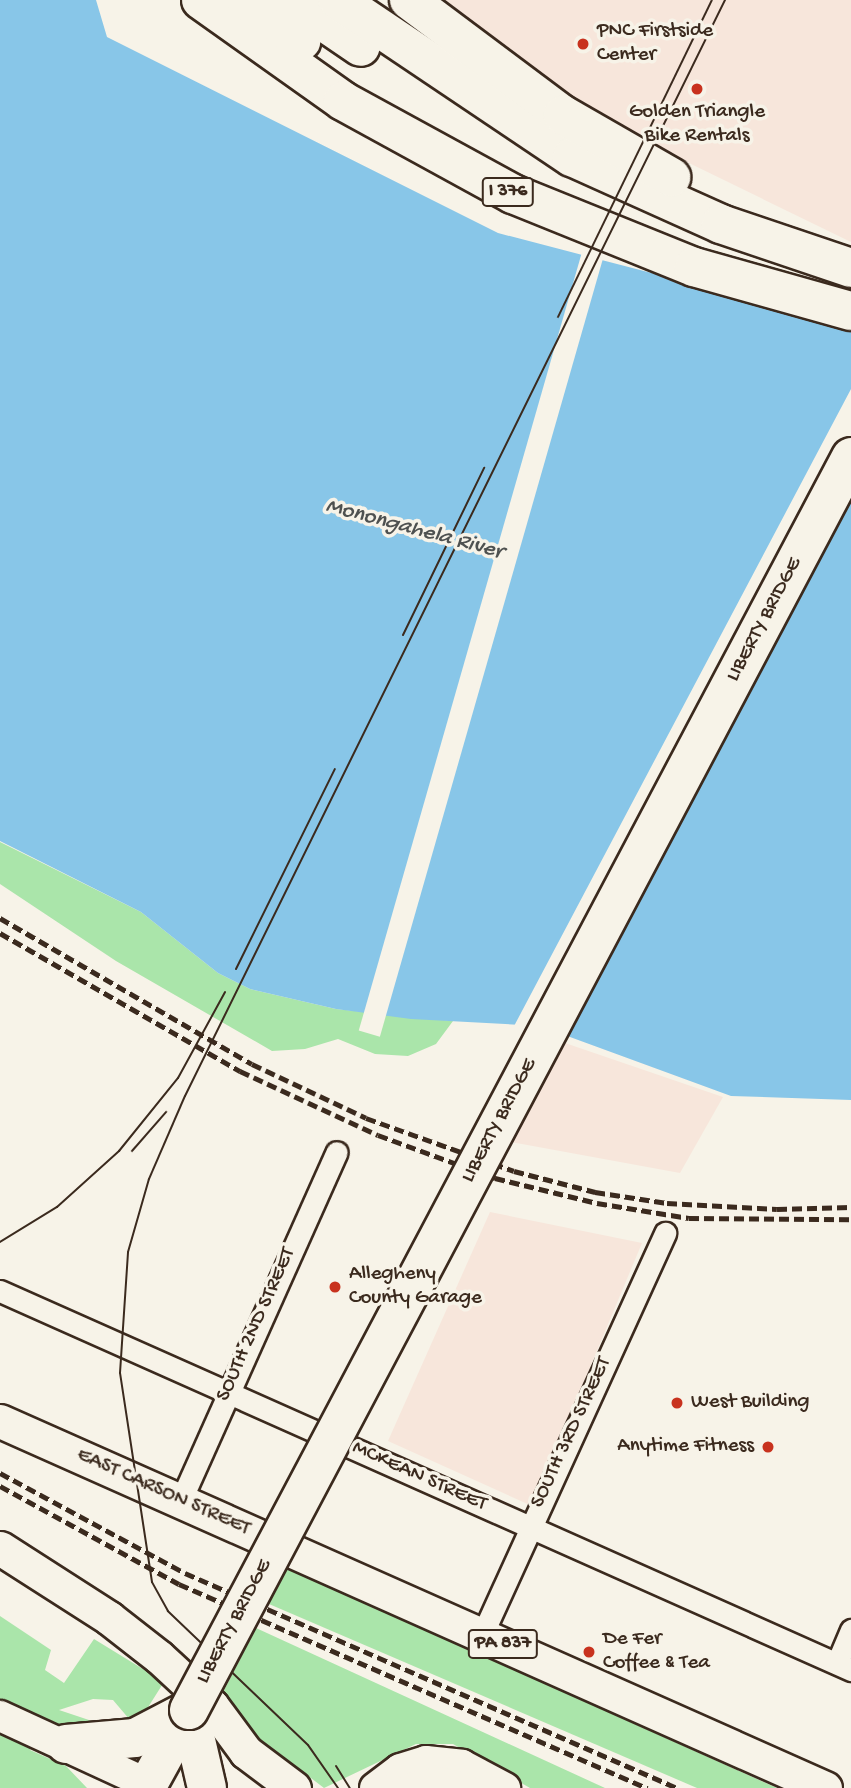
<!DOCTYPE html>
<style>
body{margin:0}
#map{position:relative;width:851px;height:1788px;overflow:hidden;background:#f7f3e8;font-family:"Gochi Hand",sans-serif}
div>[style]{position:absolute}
.built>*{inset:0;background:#f7e6db}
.green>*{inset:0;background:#aae5aa}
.water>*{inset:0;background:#88c6e8}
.pier>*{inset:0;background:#f7f3e8;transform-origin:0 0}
.roads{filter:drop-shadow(2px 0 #3b2a1e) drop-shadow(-2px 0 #3b2a1e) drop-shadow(0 2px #3b2a1e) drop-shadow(0 -2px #3b2a1e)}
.street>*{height:21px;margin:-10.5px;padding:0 10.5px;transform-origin:10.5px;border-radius:10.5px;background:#f7f3e8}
.secondary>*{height:30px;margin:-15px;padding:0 15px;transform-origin:15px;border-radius:15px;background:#f7f3e8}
.primary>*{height:33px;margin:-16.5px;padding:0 16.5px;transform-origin:16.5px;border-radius:16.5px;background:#f7f3e8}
.highway>*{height:38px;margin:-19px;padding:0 19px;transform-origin:19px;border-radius:19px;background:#f7f3e8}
.tram>*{height:2px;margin:-1px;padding:0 1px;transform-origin:1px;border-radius:1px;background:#3b2a1e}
.rail>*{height:5px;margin-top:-2.5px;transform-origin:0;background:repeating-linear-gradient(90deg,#3b2a1e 0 10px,transparent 0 15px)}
.bridges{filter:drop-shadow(2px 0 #3b2a1e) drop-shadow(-2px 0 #3b2a1e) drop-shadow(0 2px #3b2a1e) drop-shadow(0 -2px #3b2a1e)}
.highway-bridge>*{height:38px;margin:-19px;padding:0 19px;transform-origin:19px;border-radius:19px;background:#f7f3e8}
.dots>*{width:19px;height:19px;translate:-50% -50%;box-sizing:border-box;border:4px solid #f7f3e8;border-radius:50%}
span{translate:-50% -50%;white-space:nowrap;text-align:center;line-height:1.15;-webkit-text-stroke:7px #f7f3e8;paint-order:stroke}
.shield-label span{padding:2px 5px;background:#f7f3e8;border:2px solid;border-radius:5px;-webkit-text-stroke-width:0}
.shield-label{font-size:19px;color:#3b2a1e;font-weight:700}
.poi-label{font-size:21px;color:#3b2a1e}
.left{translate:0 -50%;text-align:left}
.right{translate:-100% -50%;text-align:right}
.street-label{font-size:21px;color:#3b2a1e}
.water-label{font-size:23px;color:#4e5150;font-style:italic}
</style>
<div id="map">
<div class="built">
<i style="clip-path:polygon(427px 0,851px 0,851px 242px,541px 91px)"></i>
<i style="clip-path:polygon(565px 1043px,723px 1097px,680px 1173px,511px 1142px)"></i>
<i style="clip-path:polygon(490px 1212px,642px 1243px,532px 1506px,388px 1441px)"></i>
</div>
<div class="green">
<i style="clip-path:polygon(0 842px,141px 912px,218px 973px,250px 989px,336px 1009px,453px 1021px,436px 1044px,408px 1056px,375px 1054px,338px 1039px,305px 1049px,272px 1051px,116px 961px,0 884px)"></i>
<i style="clip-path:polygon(288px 1568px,777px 1788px,697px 1788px,269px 1604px)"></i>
<i style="clip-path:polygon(0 1616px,51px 1650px,45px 1670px,64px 1683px,94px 1639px,164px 1682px,145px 1712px,130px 1720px,113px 1700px,93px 1699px,59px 1710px,95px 1722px,67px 1731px,41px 1723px,30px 1750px,66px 1766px,87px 1788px,0 1788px)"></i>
<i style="clip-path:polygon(256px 1628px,605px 1788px,530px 1788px,453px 1744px,416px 1744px,324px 1788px,260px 1739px,220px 1698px)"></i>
</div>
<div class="water">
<i style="clip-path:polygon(0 0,96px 0,107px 37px,498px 233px,851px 325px,851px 1100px,731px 1096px,540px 1026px,411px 1019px,336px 1009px,250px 989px,218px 973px,141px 912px,0 841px)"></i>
</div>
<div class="pier">
<i style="left:582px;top:252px;width:22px;height:810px;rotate:16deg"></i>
<i style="clip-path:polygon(851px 389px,851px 501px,787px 623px,566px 1039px,539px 1030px,513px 1028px)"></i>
</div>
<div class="roads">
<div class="street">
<i style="left:0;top:1291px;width:932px;rotate:24.01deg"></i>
<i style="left:181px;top:1500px;width:381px;rotate:-65.9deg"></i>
<i style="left:482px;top:1635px;width:442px;rotate:-65.5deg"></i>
<i style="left:837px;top:1663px;width:36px;rotate:-67deg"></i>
</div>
<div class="secondary">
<i style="left:0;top:1716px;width:165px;rotate:24.7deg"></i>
<i style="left:375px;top:1788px;width:31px;rotate:-37deg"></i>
<i style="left:400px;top:1769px;width:27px;rotate:-17deg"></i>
<i style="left:426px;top:1761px;width:36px;rotate:6deg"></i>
<i style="left:462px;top:1765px;width:49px;rotate:28.1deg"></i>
<i style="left:411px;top:1788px;width:29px;rotate:-12deg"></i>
<i style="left:439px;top:1782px;width:26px;rotate:13deg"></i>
</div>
<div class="primary">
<i style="left:0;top:1421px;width:903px;rotate:23.98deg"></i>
<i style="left:0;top:1548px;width:130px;rotate:32.7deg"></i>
<i style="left:109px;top:1618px;width:63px;rotate:38deg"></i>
<i style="left:159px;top:1657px;width:72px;rotate:42.8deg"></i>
<i style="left:212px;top:1706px;width:57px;rotate:53.5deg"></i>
<i style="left:246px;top:1752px;width:60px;rotate:36.9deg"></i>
</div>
<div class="highway">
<i style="left:201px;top:0;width:174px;rotate:35.4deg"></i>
<i style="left:343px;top:101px;width:194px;rotate:28.7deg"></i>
<i style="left:513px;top:194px;width:195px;rotate:22deg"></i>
<i style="left:694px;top:267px;width:163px;rotate:15.7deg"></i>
<i style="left:246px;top:0;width:69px;rotate:36.7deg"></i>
<i style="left:292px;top:0;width:83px;rotate:34.3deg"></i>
<i style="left:338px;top:0;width:282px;rotate:33.9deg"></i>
<i style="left:572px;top:157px;width:163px;rotate:24.2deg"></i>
<i style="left:721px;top:224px;width:137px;rotate:18.7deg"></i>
<i style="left:409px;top:0;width:192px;rotate:36.8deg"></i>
<i style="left:563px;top:115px;width:125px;rotate:29.9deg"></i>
<i style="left:189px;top:1710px;width:80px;rotate:77deg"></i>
<i style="left:66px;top:1744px;width:69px;rotate:-5deg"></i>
<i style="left:135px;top:1738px;width:61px;rotate:-27.4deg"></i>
<i style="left:146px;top:1788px;width:89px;rotate:-61.1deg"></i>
</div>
</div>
<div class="tram">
<i style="left:558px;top:317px;width:352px;rotate:-64.1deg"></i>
<i style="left:403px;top:635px;width:186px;rotate:-64.1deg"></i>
<i style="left:236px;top:969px;width:223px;rotate:-63.7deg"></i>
<i style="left:132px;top:1151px;width:52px;rotate:-48.9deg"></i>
<i style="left:0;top:1242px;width:67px;rotate:-31.6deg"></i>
<i style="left:57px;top:1207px;width:84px;rotate:-42.1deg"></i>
<i style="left:119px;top:1151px;width:94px;rotate:-51.1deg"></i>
<i style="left:178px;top:1078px;width:98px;rotate:-61.3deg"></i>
<i style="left:336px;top:1766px;width:26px;rotate:58deg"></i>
<i style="left:338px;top:1788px;width:52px;rotate:-124.9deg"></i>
<i style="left:308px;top:1745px;width:194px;rotate:-136.3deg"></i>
<i style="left:168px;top:1611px;width:33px;rotate:-119deg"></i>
<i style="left:152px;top:1582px;width:211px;rotate:-98.7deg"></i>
<i style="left:120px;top:1373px;width:121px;rotate:-86.2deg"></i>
<i style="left:128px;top:1252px;width:76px;rotate:-74deg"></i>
<i style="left:149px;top:1179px;width:90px;rotate:-66.6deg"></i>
<i style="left:185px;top:1096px;width:1222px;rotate:-63.77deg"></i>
</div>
<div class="rail">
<i style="left:0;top:918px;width:291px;rotate:30.1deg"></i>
<i style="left:252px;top:1064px;width:126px;rotate:25.3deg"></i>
<i style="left:366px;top:1118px;width:157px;rotate:19.7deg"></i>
<i style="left:514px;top:1171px;width:84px;rotate:14.5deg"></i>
<i style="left:595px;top:1192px;width:73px;rotate:8.7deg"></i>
<i style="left:667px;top:1203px;width:110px;rotate:3.1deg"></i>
<i style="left:777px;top:1209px;width:74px;rotate:-1.5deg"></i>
<i style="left:0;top:933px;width:277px;rotate:29.9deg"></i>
<i style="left:240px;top:1071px;width:152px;rotate:24.9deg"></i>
<i style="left:378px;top:1135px;width:125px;rotate:20.2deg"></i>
<i style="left:495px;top:1178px;width:105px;rotate:13.8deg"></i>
<i style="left:597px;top:1203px;width:93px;rotate:9.3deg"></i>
<i style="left:689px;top:1218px;width:162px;rotate:0.4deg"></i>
<i style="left:0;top:1473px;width:210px;rotate:28.4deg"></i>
<i style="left:185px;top:1573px;width:537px;rotate:23.6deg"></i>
<i style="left:0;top:1486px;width:204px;rotate:28.7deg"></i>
<i style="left:179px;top:1584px;width:511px;rotate:23.55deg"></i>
</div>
<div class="bridges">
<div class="highway-bridge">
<i style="left:189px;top:1710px;width:1417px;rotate:-62.15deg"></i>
</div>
</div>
<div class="dots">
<i style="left:583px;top:44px;background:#c8321e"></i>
<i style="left:697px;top:89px;background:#c8321e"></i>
<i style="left:335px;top:1287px;background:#c8321e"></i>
<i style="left:677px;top:1403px;background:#c8321e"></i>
<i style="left:768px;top:1447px;background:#c8321e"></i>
<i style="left:589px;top:1652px;background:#c8321e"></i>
</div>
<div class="shield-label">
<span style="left:508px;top:192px">I 376</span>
<span style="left:503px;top:1644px">PA 837</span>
</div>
<div class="poi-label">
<span class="left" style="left:597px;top:44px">PNC Firstside<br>Center</span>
<span style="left:697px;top:125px">Golden Triangle<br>Bike Rentals</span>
<span class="left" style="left:349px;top:1287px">Allegheny<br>County Garage</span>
<span class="left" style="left:691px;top:1403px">West Building</span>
<span class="right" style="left:754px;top:1447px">Anytime Fitness</span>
<span class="left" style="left:603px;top:1652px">De Fer<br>Coffee &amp; Tea</span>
</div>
<div class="street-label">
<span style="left:765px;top:620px;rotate:-62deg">LIBERTY BRIDGE</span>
<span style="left:500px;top:1121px;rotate:-62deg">LIBERTY BRIDGE</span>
<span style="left:257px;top:1325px;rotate:-66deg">SOUTH 2ND STREET</span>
<span style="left:572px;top:1433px;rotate:-65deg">SOUTH 3RD STREET</span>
<span style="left:419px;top:1477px;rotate:24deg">MCKEAN STREET</span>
<span style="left:163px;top:1493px;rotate:24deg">EAST CARSON STREET</span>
<span style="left:235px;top:1622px;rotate:-62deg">LIBERTY BRIDGE</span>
</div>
<div class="water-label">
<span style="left:414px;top:530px;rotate:15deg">Monongahela River</span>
</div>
</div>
